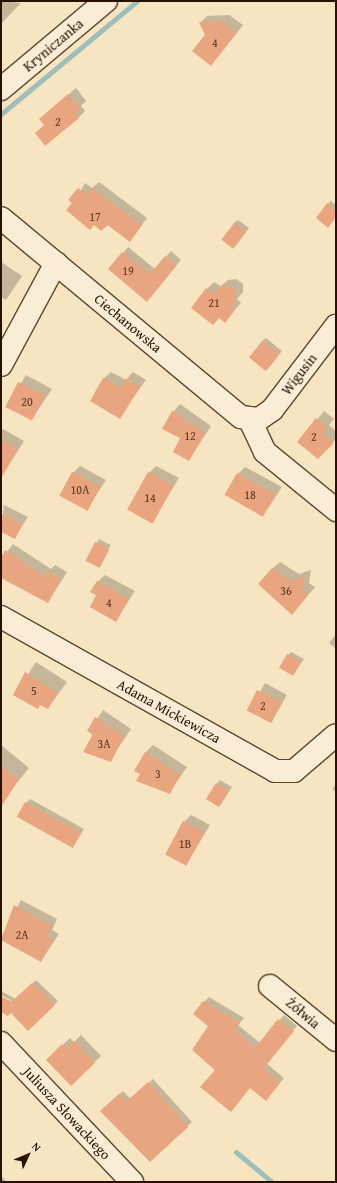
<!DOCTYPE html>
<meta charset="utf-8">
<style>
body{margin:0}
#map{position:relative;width:337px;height:1183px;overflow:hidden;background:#f7e4c0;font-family:"Gentium Book Plus",serif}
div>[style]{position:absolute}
.shadow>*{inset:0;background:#0003;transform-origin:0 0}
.stream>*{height:5px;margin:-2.5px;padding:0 2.5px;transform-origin:2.5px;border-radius:2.5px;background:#9fbdb9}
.building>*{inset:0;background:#e9a480;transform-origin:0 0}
.roads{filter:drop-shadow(1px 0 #5c4630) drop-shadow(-1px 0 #5c4630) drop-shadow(0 1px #5c4630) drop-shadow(0 -1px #5c4630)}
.minor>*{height:22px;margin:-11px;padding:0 11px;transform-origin:11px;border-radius:11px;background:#faedd6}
span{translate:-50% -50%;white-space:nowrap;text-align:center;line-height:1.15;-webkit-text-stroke:3px #faedd6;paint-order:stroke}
.number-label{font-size:12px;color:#583620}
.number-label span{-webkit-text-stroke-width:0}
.street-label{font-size:14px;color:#281100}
.frame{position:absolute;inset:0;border:2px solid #281100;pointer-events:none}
.north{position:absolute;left:8px;top:1135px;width:40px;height:40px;-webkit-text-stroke:3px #faedd6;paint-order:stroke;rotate:46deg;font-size:11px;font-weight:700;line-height:16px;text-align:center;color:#281100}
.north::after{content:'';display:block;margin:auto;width:14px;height:18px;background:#281100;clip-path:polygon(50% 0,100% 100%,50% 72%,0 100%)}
</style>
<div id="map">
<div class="shadow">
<i style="clip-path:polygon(1px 1px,21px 3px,1px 24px)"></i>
<i style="clip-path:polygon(229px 15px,243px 25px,218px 57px,200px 23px,207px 16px)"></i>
<i style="clip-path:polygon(76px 88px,86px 101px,81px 106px,85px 111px,78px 118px,45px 125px,40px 119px)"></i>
<i style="clip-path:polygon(99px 182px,147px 218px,130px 241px,107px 225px,95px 224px,73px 203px,85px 183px,92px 188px)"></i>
<i style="clip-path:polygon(331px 201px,336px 205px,336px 217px,328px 204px)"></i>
<i style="clip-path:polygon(238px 220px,249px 228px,237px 244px,234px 223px)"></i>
<i style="clip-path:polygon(128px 247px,155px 269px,171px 251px,181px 260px,152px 295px,110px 269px)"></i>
<i style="clip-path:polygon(1px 262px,22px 276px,6px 300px,1px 297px)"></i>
<i style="clip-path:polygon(236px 279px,243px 284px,243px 292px,237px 299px,241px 303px,225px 321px,219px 317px,207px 289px,214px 282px,221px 286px,228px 280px)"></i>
<i style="clip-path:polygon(266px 338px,282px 351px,270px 366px,262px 341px)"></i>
<i style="clip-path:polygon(111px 372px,126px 380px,133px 372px,146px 380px,119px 417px,103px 379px)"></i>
<i style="clip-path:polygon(26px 375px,52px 389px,32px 419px,6px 406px)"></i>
<i style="clip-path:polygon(180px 404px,211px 426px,189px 460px,173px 412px)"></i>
<i style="clip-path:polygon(324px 411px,334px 419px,329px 425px,336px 431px,336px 439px,318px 457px,299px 442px)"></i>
<i style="clip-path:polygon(3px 429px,24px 441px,1px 478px,1px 430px)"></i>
<i style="clip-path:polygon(80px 466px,106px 480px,87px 509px,73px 473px)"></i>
<i style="clip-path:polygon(156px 466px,179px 478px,152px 522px,149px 473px)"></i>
<i style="clip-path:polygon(245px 467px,282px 487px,263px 516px,238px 474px)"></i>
<i style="clip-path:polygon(4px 505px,28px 517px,15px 537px,1px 530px)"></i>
<i style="left:99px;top:539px;width:13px;height:25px;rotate:27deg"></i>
<i style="clip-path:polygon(13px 544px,51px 569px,55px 565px,67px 572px,48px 602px,1px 577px,1px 560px)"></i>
<i style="clip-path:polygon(280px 562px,299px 574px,311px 570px,309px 583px,315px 587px,299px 606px,272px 569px)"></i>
<i style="clip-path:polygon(105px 575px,135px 591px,116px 620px,97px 595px,97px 582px)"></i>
<i style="clip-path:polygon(336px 634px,336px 649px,329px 643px)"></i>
<i style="clip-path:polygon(291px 652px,304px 659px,293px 675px,288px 655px)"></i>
<i style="clip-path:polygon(36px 662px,67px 682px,48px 708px,41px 704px,37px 708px,14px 695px)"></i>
<i style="left:265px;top:683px;width:25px;height:32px;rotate:29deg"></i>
<i style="clip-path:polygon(103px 710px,131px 729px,110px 760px,89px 731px)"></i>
<i style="clip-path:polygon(1px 745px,29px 768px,7px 795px,1px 792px)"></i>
<i style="clip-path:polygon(153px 745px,187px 767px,169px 793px,142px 774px,145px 753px)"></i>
<i style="clip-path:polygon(220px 780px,232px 787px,220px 806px,217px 784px)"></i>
<i style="clip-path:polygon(336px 785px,336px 792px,332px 789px)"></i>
<i style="clip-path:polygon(30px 799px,84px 829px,76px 842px,73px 846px,26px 803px)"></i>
<i style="clip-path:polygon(191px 815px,210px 825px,186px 865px,184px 822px)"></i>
<i style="clip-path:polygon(21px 900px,57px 919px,52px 930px,59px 934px,41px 961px,1px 938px)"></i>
<i style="clip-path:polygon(36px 980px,58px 1001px,28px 1030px,11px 1012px,1px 1011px,1px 997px,16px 1003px,1px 995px,1px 991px,16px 999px)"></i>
<i style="clip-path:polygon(209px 997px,244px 1018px,238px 1025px,260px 1043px,284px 1015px,297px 1026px,267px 1064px,284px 1078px,270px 1095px,216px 1069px,204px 1002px)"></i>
<i style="clip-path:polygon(81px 1035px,101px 1056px,71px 1085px,47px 1060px,70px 1038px,74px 1042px)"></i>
<i style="clip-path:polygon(153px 1079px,192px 1122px,150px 1161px,105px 1107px,123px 1091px,131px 1099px)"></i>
<i style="clip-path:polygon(1px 1176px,7px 1182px,1px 1182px)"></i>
</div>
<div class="stream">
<i style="left:1px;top:114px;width:177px;rotate:-39.7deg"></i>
<i style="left:236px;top:1152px;width:47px;rotate:39.8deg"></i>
</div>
<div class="building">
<i style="clip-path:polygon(222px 21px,236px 33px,211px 66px,192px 51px,205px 35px,199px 22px)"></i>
<i style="clip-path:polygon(68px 94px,80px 109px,75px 113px,79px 118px,45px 146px,35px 133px,44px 125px,39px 119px)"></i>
<i style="clip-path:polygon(78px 188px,86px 195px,91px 188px,142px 225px,130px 242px,108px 225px,101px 231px,94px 225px,90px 230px,66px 210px,72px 203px,68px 200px)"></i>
<i style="clip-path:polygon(327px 203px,336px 211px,336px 217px,328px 228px,316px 218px)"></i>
<i style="left:234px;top:223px;width:15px;height:21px;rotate:37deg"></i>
<i style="clip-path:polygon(122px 252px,150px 274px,165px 256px,176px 266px,147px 302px,108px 269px)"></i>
<i style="clip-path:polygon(220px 286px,228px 286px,236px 291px,236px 300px,231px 307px,235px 310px,225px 323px,219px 318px,213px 325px,191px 308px,206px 288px,214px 294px)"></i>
<i style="left:262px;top:341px;width:22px;height:21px;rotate:39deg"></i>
<i style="clip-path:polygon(103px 378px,120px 388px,125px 379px,140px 387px,120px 419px,90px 401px)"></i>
<i style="left:18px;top:382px;width:30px;height:28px;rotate:27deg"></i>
<i style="clip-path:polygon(172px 411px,205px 433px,189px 461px,173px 452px,180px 438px,162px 429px)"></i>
<i style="clip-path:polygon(316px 418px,327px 427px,322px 433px,334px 443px,318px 459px,297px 442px)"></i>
<i style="clip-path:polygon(1px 439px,18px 448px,1px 478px)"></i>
<i style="left:72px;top:472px;width:32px;height:27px;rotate:28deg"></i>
<i style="left:148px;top:472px;width:29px;height:43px;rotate:29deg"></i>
<i style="left:237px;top:473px;width:44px;height:25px;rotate:30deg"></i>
<i style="clip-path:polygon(1px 514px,22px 525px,15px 539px,1px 532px)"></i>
<i style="left:95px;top:542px;width:16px;height:21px;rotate:27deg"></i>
<i style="clip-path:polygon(5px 550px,44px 576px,47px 571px,61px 579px,48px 603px,1px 578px,1px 558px)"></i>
<i style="clip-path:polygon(272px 568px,291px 581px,304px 576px,302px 590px,308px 595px,292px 615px,258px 584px)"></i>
<i style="clip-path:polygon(97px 581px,129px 599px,116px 622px,90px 607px,96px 595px,90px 592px)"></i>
<i style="left:287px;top:654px;width:16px;height:16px;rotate:30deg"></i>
<i style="clip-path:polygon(25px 672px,57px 693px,48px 709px,40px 705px,38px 709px,13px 695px)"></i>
<i style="left:257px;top:690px;width:27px;height:23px;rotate:27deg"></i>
<i style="clip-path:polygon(95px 717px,124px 736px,111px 762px,83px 752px,93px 734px,87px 731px)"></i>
<i style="clip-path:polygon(145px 752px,180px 775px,170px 794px,136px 781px,140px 774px,134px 771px)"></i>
<i style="clip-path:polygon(1px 767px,19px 779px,1px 807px)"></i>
<i style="left:216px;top:783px;width:15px;height:19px;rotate:32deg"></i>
<i style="left:25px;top:802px;width:64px;height:17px;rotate:29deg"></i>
<i style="left:183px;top:821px;width:24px;height:38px;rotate:28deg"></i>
<i style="clip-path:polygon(14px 905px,52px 926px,46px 936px,53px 940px,41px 962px,1px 940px)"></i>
<i style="clip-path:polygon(32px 983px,55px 1005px,28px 1031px,11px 1013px,8px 1016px,1px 1012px,1px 996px,11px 1002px)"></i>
<i style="clip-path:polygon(203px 1001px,240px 1023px,234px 1030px,255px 1048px,278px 1019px,294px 1031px,263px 1069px,280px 1083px,266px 1101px,250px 1088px,231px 1112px,200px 1087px,215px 1070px,192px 1050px,208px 1026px,193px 1014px)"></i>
<i style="clip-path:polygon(74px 1041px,95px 1063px,71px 1086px,46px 1060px,62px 1044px,66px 1048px)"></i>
<i style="clip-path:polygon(148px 1082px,188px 1127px,150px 1162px,100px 1111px,119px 1094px,126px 1102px)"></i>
</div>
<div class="roads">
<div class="minor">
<i style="left:1px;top:89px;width:137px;rotate:-40deg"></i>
<i style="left:1px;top:218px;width:312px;rotate:39.7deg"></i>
<i style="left:241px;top:417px;width:18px;rotate:6deg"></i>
<i style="left:259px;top:419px;width:16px;rotate:-35deg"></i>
<i style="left:272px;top:410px;width:106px;rotate:-52.7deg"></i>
<i style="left:1px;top:365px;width:116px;rotate:-61.7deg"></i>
<i style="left:250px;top:420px;width:35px;rotate:65deg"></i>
<i style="left:265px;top:452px;width:92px;rotate:39.2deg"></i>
<i style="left:1px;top:617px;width:314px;rotate:29.3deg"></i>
<i style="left:275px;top:771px;width:19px"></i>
<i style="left:294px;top:771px;width:55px;rotate:-40.6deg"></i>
<i style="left:270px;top:986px;width:85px;rotate:39.3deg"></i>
<i style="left:1px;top:1043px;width:191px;rotate:46.7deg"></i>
</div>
</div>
<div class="number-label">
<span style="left:215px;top:43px">4</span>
<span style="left:58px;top:122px">2</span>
<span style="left:95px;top:217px">17</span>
<span style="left:128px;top:271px">19</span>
<span style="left:214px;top:303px">21</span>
<span style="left:27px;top:402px">20</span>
<span style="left:190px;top:436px">12</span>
<span style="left:314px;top:437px">2</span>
<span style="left:80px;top:490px">10A</span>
<span style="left:250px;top:495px">18</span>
<span style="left:150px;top:498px">14</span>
<span style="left:286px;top:591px">36</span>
<span style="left:109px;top:603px">4</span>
<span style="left:34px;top:691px">5</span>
<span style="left:263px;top:706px">2</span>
<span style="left:104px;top:744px">3A</span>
<span style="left:158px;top:774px">3</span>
<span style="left:185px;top:844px">1B</span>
<span style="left:22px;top:935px">2A</span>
</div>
<div class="street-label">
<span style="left:53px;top:45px;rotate:-40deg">Kryniczanka</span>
<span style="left:128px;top:323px;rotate:40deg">Ciechanowska</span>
<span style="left:299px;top:374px;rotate:-52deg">Wigusin</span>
<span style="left:169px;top:711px;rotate:29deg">Adama Mickiewicza</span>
<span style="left:303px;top:1013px;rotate:40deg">Żółwia</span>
<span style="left:67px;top:1113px;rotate:47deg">Juliusza Słowackiego</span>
</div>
<div class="frame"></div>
<div class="north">N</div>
</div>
